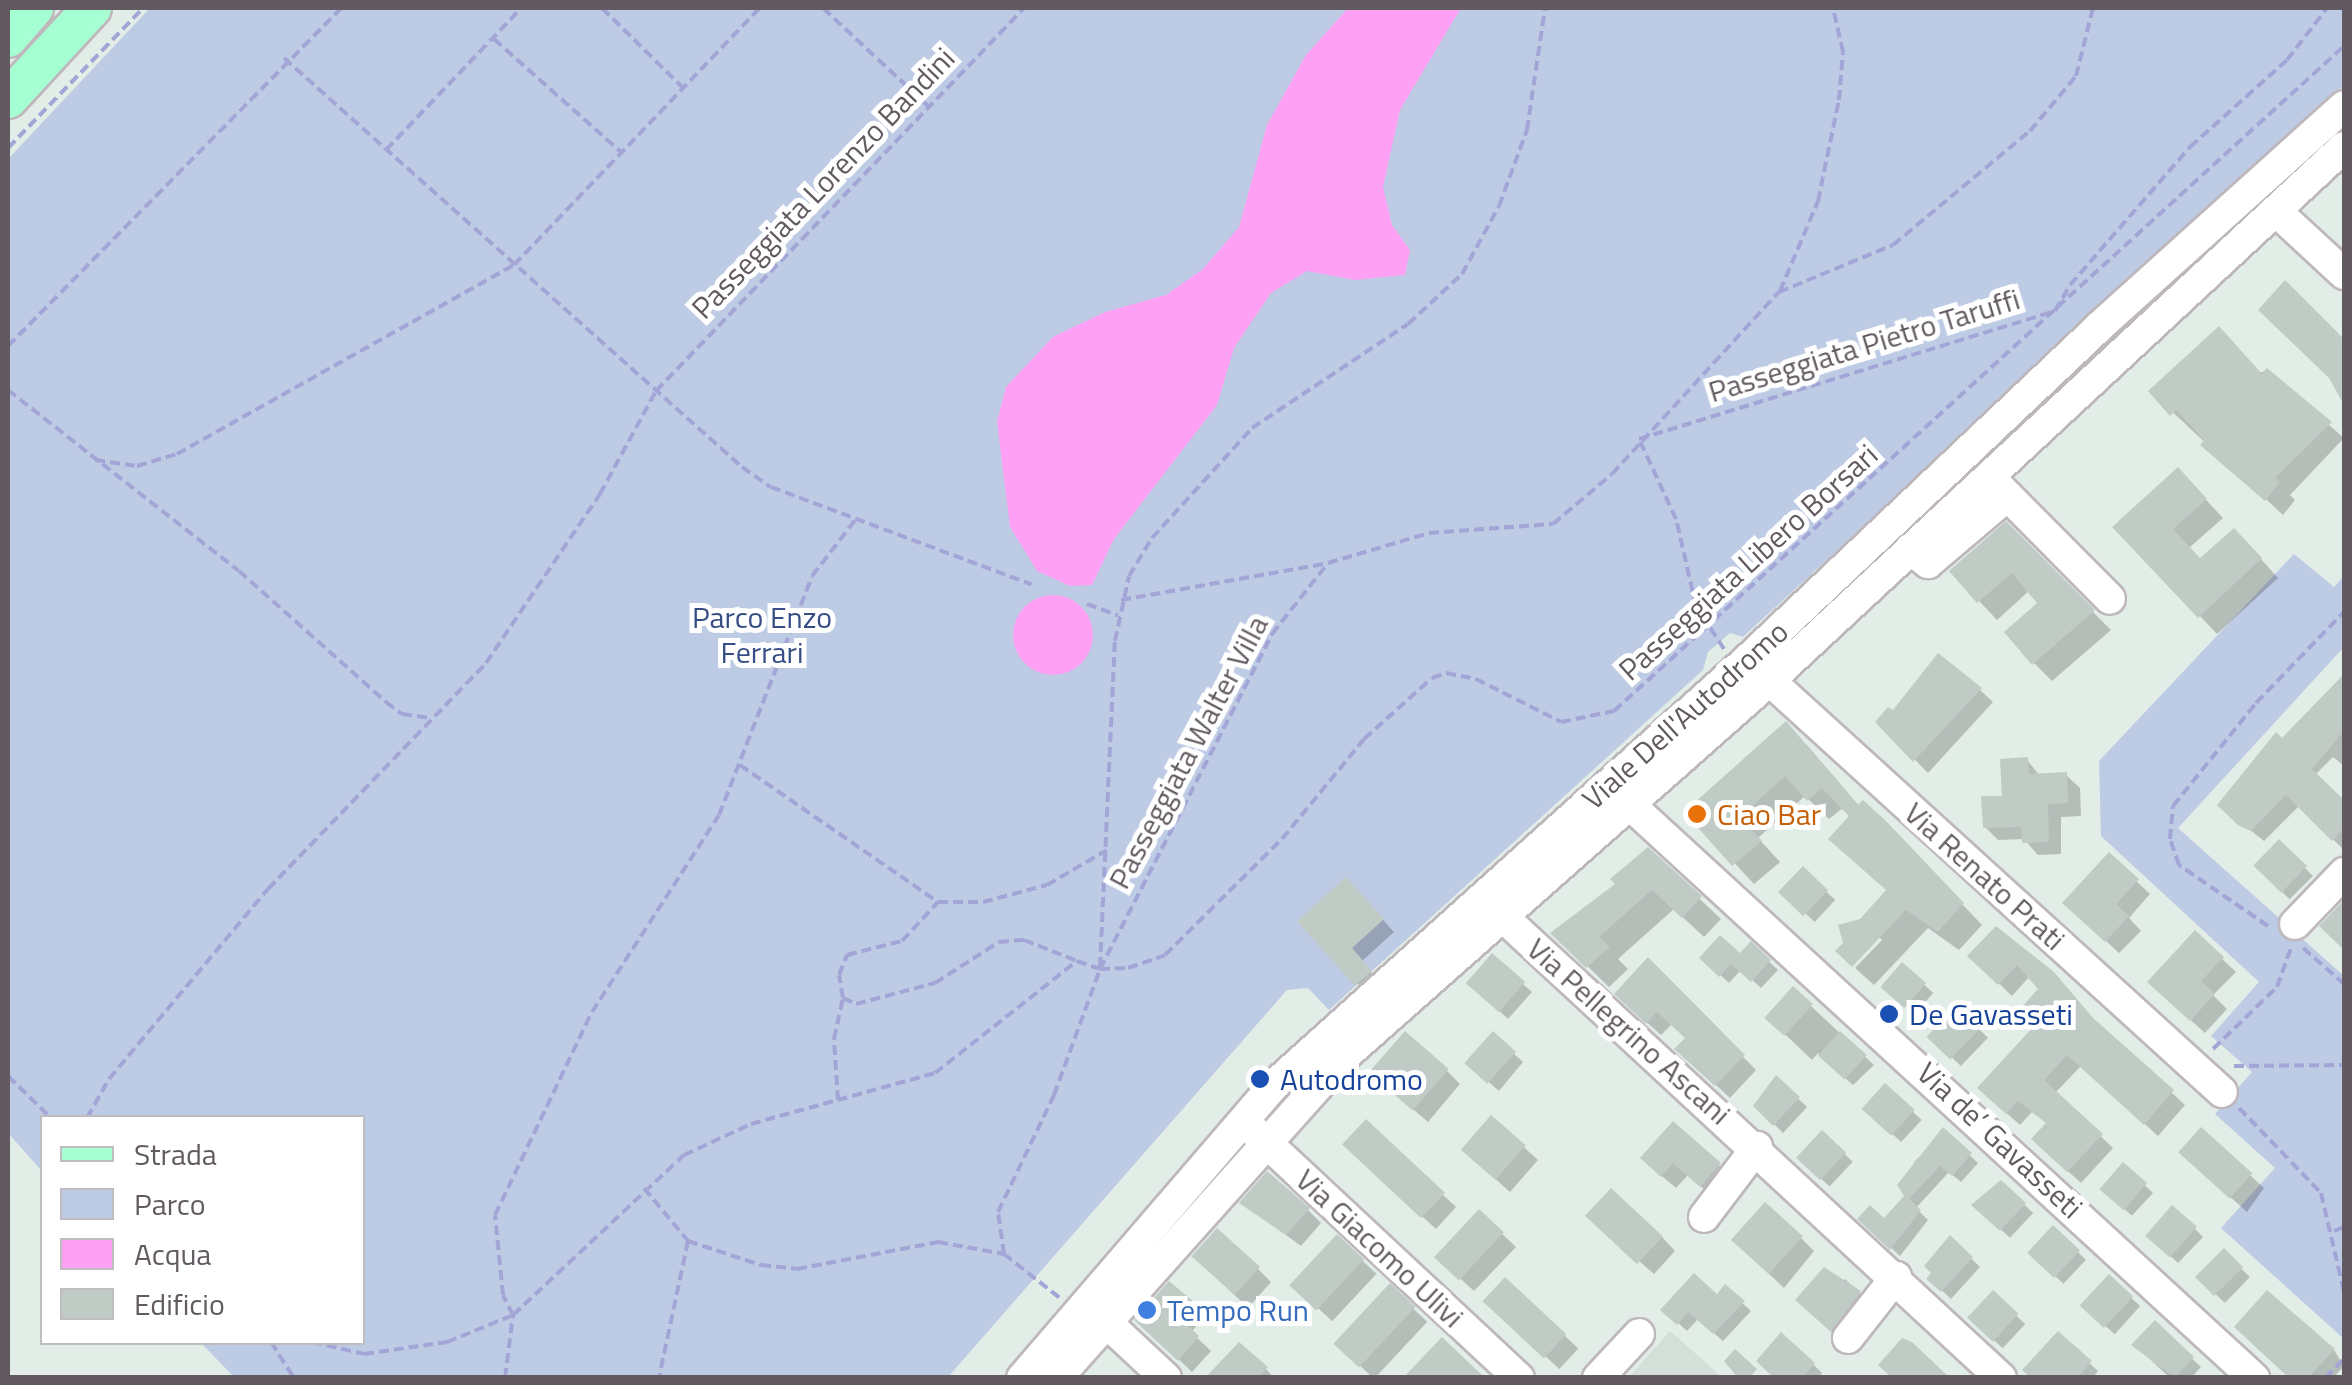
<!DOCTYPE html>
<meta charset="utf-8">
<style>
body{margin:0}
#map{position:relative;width:2352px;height:1385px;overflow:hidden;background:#e2ede7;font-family:"Titillium Web",sans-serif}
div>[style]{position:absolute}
.education>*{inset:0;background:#d3dfd8}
.green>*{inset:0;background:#becbe4}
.water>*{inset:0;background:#fea1f4}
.round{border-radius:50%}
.shadow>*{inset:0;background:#0003;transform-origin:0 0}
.building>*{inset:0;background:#c0cbc5;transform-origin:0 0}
.path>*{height:4px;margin-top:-2px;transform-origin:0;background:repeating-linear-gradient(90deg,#a2a5d6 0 10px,transparent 0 15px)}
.roads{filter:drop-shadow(2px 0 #beb7bc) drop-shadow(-2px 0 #beb7bc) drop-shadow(0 2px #beb7bc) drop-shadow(0 -2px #beb7bc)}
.minor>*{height:30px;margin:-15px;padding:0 15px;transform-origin:15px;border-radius:15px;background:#fff}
.major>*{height:38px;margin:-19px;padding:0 19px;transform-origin:19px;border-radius:19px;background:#a6fed3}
.dots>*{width:28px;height:28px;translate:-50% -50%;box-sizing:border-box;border:5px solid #fff;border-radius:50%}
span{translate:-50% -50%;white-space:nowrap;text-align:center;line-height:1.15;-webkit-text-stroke:10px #fff;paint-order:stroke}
.street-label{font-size:30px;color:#625a61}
.park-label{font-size:30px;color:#364d85}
.food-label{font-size:30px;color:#c56008}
.left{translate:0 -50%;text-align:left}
.transit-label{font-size:30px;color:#164399}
.shop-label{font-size:30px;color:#366cbe}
.frame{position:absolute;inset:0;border:10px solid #625a61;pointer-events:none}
.legend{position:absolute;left:40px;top:1115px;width:325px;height:230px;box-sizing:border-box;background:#fff;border:2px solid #c0bdc0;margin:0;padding:12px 18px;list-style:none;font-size:30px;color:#625a61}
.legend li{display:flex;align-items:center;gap:20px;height:50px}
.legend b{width:50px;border:2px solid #c0bdc0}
</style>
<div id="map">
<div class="education">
<i style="clip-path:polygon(1670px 1331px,1722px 1377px,1629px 1377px)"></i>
</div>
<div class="green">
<i style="clip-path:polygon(150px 8px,2344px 8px,2344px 85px,1743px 637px,1730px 633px,1708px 652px,1703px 670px,1329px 1010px,1308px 988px,1287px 990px,948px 1377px,234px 1377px,201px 1343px,362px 1342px,362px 1118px,42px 1118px,42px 1171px,8px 1133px,8px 159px)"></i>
<i style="clip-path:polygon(2294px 554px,2334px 587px,2344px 576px,2344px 647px,2178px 828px,2344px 976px,2344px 1339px,2221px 1228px,2275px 1168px,2215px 1114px,2252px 1072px,2211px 1036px,2259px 982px,2101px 836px,2099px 761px)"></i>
</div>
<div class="water">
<i style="clip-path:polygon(1348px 8px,1461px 8px,1400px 110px,1383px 187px,1392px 225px,1410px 250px,1405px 275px,1355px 280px,1307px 271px,1271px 293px,1234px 348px,1217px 405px,1114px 539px,1092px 585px,1070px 586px,1037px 571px,1010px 527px,997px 422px,1006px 387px,1053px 337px,1105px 312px,1166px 295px,1203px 269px,1239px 227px,1267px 125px,1306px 55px)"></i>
<i class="round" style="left:1013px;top:595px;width:80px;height:80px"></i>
</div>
<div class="shadow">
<i style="clip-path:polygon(2267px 371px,2344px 438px,2290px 495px,2295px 500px,2283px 515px,2151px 392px)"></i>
<i style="clip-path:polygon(2195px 488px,2223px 518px,2189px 548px,2201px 561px,2252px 549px,2278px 578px,2217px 634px,2116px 527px)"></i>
<i style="clip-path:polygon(2006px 525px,2111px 630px,2052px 681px,2034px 663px,2041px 603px,2030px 590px,1997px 620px,1952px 572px)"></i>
<i style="clip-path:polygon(2343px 679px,2344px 766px,2333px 757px,2310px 780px,2344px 814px,2344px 850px,2299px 806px,2264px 841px,2233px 816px,2282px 741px)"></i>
<i style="clip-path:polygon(1980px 690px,1993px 702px,1928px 773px,1878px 722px)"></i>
<i style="clip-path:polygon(1806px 744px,1860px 807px,1905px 844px,1982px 925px,1959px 950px,1928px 928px,1874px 985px,1855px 968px,1882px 940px,1862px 921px,1888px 891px,1844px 807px,1829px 819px,1805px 796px,1758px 838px,1780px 862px,1754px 884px,1687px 812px)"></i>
<i style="clip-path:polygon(2027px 760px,2040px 776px,2066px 775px,2080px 788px,2081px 816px,2061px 817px,2061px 854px,2038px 855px,2024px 839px,1998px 840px,1985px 827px)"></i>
<i style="left:2279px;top:842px;width:48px;height:33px;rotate:45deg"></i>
<i style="clip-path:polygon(1648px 850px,1721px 919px,1704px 937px,1674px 909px,1618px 959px,1628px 969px,1609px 987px,1554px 934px,1618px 885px)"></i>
<i style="clip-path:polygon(2109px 856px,2150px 894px,2129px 918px,2141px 931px,2119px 953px,2079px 916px)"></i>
<i style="left:1803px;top:870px;width:44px;height:30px;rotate:43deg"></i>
<i style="clip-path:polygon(1358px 892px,1394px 932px,1362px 961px,1382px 985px,1369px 996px,1300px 921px)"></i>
<i style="clip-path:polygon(1996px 929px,2185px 1105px,2158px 1136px,2081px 1066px,2055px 1093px,2113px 1148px,2081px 1183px,2047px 1152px,2048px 1124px,2032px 1112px,2020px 1125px,1993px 1101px,2036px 1027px,2042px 989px,2030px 976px,2012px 996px,1971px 956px)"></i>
<i style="clip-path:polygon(2195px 933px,2236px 972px,2213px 995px,2227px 1009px,2205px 1033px,2163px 995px)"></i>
<i style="clip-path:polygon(1751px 945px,1778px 970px,1761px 988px,1741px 970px,1729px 983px,1702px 958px,1740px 956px)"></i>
<i style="clip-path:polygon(1648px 961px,1756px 1070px,1730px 1098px,1691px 1062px,1688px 1038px,1672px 1024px,1661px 1035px,1631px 1008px)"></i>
<i style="left:1902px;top:965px;width:42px;height:28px;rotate:42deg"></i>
<i style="clip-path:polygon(1468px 982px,1523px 984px,1532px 992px,1508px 1019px)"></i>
<i style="clip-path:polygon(1811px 1006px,1874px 1065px,1853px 1085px,1818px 1053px,1812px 1060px,1768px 1018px)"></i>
<i style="left:1957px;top:1008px;width:43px;height:39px;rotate:44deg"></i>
<i style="clip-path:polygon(1493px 1035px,1523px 1062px,1499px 1091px,1477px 1072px)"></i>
<i style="clip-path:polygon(1447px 1071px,1460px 1084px,1428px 1122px,1385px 1085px)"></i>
<i style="clip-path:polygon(1776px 1078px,1807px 1107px,1783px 1133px,1756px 1106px)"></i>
<i style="left:1885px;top:1086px;width:50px;height:30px;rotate:43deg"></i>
<i style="clip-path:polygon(1492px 1118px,1538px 1160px,1510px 1192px,1477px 1163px)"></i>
<i style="clip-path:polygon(1366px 1123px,1456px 1207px,1436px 1229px,1359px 1158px)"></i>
<i style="clip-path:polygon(1673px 1124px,1733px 1178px,1715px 1199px,1688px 1175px,1676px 1188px,1656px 1171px)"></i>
<i style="left:1822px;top:1133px;width:42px;height:34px;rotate:43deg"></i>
<i style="clip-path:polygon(1946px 1133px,1978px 1163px,1961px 1182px,1949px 1172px,1916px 1208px,1928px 1220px,1900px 1256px,1860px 1219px,1885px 1222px,1907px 1196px,1900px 1185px,1916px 1160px)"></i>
<i style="clip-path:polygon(2194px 1164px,2250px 1175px,2264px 1188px,2247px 1212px)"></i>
<i style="left:2123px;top:1165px;width:41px;height:31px;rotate:43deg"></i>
<i style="left:2001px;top:1183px;width:44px;height:34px;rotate:43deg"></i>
<i style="clip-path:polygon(1242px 1203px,1308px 1210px,1321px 1223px,1301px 1246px)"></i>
<i style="clip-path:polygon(1480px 1213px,1516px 1247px,1474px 1291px,1451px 1270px)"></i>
<i style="clip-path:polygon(1602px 1229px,1662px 1237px,1675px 1251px,1654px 1274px)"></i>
<i style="left:2053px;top:1229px;width:45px;height:33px;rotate:43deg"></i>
<i style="clip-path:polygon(2195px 1229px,2203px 1237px,2178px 1263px,2148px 1235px)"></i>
<i style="left:1337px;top:1237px;width:54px;height:65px;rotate:43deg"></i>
<i style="clip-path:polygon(1801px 1238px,1814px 1251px,1784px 1288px,1748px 1254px)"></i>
<i style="clip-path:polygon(1950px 1238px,1980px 1267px,1951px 1299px,1930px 1279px)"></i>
<i style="left:2224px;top:1252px;width:36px;height:36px;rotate:44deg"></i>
<i style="clip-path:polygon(1194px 1256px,1258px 1269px,1271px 1282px,1248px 1308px)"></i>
<i style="left:2109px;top:1278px;width:42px;height:38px;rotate:42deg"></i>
<i style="clip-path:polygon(1845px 1279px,1873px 1306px,1845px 1343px,1812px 1313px)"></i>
<i style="left:1506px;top:1281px;width:99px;height:28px;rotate:43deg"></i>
<i style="clip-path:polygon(1170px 1284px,1205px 1317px,1191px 1332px,1211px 1351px,1192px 1372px,1151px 1333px)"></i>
<i style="left:1390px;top:1287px;width:51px;height:78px;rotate:43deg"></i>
<i style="clip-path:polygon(1726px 1288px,1751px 1311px,1723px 1341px,1698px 1319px,1687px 1331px,1664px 1310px,1717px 1297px)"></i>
<i style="left:1993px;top:1294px;width:44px;height:33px;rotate:43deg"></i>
<i style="clip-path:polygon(2155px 1324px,2201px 1367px,2191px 1378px,2170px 1378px,2135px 1345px)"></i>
<i style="clip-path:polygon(2058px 1334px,2098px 1371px,2092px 1378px,2034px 1378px)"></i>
<i style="clip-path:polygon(2334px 1350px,2344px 1366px,2333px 1378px,2292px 1378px)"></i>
<i style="clip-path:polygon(1814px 1365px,1822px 1373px,1818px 1378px,1777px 1378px)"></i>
<i style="clip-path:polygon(1266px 1369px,1274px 1378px,1209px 1378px)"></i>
</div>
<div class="building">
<i style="clip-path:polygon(2285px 280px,2344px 339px,2344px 405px,2329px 378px,2258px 310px)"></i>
<i style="clip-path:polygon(2219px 326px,2262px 374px,2267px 368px,2332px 422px,2275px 478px,2280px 482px,2265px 501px,2200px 445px,2204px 440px,2176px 410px,2170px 416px,2148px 391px)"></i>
<i style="clip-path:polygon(2178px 467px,2207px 499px,2173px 529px,2200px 558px,2234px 528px,2262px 558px,2198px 618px,2112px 527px)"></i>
<i style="clip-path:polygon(2006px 521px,2095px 610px,2032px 665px,2004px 632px,2037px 603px,2012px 573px,1977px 603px,1949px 571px)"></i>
<i style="clip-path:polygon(1938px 653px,1982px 688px,1913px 762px,1875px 722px,1888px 707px,1893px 710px)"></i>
<i style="clip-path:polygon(2344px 674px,2344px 731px,2312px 769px,2344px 800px,2344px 828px,2332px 841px,2286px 795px,2251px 831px,2239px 826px,2217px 805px,2276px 732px,2282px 738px)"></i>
<i style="clip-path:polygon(1786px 721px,1858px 805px,1863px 800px,1885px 820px,1964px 903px,1938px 932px,1906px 910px,1852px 967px,1835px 951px,1843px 943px,1838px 925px,1860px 919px,1886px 890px,1828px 839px,1849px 816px,1822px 788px,1807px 801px,1785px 776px,1740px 817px,1762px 841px,1732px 866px,1684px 812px)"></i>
<i style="clip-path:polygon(2028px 757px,2029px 774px,2067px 772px,2068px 803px,2048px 804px,2049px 842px,2022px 843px,2021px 827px,1983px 828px,1981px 796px,2002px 796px,2000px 759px)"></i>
<i style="left:2279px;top:839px;width:39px;height:37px;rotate:44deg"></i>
<i style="clip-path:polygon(1648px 847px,1702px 896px,1682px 918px,1652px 890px,1599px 937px,1610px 947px,1586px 968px,1550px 933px,1615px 884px,1610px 879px)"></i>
<i style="clip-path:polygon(2109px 852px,2139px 879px,2116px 904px,2129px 916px,2105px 942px,2062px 903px)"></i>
<i style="left:1803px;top:866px;width:35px;height:36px;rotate:44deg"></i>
<i style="clip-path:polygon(1346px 877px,1384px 919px,1352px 948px,1372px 971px,1355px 986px,1297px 921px)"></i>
<i style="clip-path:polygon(2344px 900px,2344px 950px,2319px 926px)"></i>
<i style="clip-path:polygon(1996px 926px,2054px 972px,2093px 1018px,2174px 1090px,2144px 1125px,2067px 1055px,2044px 1080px,2103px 1134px,2067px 1172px,2031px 1139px,2046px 1123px,2018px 1101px,2006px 1114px,1977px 1088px,2033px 1027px,2017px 1012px,2038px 989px,2017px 965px,1998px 985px,1967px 956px)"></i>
<i style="clip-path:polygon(2195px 930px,2224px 957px,2201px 981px,2215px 994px,2190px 1021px,2147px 982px)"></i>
<i style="clip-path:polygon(1720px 935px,1740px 953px,1751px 941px,1771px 960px,1751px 982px,1731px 964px,1719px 977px,1699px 958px)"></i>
<i style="left:1492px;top:953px;width:44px;height:40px;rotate:41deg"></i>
<i style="clip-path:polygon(1648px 957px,1745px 1055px,1715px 1086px,1674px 1049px,1685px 1038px,1657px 1012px,1646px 1024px,1614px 994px)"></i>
<i style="left:1902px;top:962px;width:32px;height:33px;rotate:41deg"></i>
<i style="left:1793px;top:986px;width:27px;height:43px;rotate:42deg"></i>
<i style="left:1957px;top:1005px;width:33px;height:44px;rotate:44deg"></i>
<i style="left:1405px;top:1031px;width:58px;height:55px;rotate:41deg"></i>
<i style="left:1493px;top:1031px;width:31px;height:43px;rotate:42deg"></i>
<i style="left:1840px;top:1031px;width:36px;height:33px;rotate:42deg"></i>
<i style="clip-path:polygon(1776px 1075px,1800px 1097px,1773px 1126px,1753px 1106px)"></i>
<i style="left:1885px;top:1083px;width:40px;height:35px;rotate:42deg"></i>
<i style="left:1491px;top:1115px;width:46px;height:46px;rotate:41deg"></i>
<i style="left:1366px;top:1119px;width:108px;height:35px;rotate:43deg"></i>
<i style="clip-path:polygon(1673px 1121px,1721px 1163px,1700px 1187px,1673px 1163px,1661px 1177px,1640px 1158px)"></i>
<i style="clip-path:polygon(1943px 1127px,1972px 1153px,1952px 1176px,1940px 1166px,1909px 1199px,1921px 1210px,1890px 1250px,1857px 1219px,1870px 1205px,1884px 1218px,1904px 1196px,1897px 1185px)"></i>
<i style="left:2201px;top:1127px;width:69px;height:34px;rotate:42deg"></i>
<i style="left:1822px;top:1130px;width:33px;height:38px;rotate:43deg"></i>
<i style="left:2123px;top:1162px;width:32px;height:36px;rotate:41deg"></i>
<i style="clip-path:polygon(1267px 1171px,1310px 1208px,1286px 1235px,1239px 1203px)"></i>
<i style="clip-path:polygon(2001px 1180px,2026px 1203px,2000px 1231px,1971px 1205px)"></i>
<i style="left:1611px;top:1188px;width:71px;height:38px;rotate:43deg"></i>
<i style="left:1765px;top:1202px;width:51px;height:51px;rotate:42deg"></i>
<i style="left:2172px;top:1205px;width:33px;height:41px;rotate:41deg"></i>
<i style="left:1479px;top:1209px;width:34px;height:66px;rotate:43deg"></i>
<i style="left:2053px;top:1225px;width:37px;height:38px;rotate:43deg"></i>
<i style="left:1217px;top:1228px;width:58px;height:38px;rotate:42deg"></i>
<i style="left:1337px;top:1234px;width:37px;height:70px;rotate:43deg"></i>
<i style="clip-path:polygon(1950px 1235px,1973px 1257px,1941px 1292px,1926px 1279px,1931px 1273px,1924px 1266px)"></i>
<i style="left:2224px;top:1248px;width:27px;height:41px;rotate:45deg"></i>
<i style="clip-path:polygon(1824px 1267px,1861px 1291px,1831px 1332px,1795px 1300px)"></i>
<i style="clip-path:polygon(1694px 1273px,1717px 1294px,1725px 1284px,1745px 1301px,1713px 1334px,1688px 1312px,1677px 1325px,1660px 1310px)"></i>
<i style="left:2109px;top:1274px;width:33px;height:43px;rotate:43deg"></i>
<i style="left:1505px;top:1277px;width:84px;height:33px;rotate:43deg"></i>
<i style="clip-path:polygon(1169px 1281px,1194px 1302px,1179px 1318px,1199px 1336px,1178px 1361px,1134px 1320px)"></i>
<i style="left:1390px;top:1283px;width:35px;height:83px;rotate:43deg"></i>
<i style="left:1993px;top:1290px;width:35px;height:38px;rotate:43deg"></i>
<i style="clip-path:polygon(2267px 1290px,2335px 1349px,2308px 1378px,2289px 1378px,2234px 1327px)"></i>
<i style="clip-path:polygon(2155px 1320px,2194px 1357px,2175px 1378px,2131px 1345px)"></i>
<i style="clip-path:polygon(2058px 1331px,2092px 1361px,2077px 1378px,2031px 1378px,2022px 1370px)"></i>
<i style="clip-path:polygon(1781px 1332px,1815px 1363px,1802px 1378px,1774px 1378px,1756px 1361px)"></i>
<i style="clip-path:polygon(1442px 1337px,1485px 1378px,1403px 1378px)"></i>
<i style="clip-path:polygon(1902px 1338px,1912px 1342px,1950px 1378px,1892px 1378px,1878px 1365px)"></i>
<i style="clip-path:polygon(1239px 1342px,1268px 1367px,1258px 1378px,1205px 1378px)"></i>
<i style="clip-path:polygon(1735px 1349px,1757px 1369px,1749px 1378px,1738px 1378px,1724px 1361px)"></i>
</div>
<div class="path">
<i style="left:602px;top:8px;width:112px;rotate:44.6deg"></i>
<i style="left:823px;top:8px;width:144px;rotate:43deg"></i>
<i style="left:494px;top:39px;width:170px;rotate:41.7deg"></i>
<i style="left:284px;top:58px;width:614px;rotate:41.77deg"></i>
<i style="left:742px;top:467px;width:35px;rotate:35deg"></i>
<i style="left:771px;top:487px;width:278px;rotate:20.5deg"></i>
<i style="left:8px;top:148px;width:194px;rotate:-46deg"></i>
<i style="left:386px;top:150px;width:196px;rotate:-46.4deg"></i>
<i style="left:1780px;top:291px;width:98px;rotate:-67.1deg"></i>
<i style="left:1818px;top:201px;width:103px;rotate:-78.3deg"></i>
<i style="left:1839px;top:100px;width:48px;rotate:-85.2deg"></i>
<i style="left:1843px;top:52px;width:45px;rotate:-102.8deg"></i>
<i style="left:8px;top:346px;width:474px;rotate:-45.4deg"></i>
<i style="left:8px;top:390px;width:293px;rotate:38.1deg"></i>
<i style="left:239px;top:571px;width:197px;rotate:41.7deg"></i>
<i style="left:386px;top:702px;width:20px;rotate:37deg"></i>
<i style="left:402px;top:714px;width:29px;rotate:8deg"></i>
<i style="left:95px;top:460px;width:42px;rotate:8.1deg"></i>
<i style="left:137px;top:466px;width:42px;rotate:-16.7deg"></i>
<i style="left:177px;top:454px;width:386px;rotate:-29.3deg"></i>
<i style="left:514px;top:265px;width:356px;rotate:-46.3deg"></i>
<i style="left:1121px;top:600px;width:210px;rotate:-10.1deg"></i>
<i style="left:1328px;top:563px;width:105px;rotate:-16.5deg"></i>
<i style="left:1429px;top:533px;width:124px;rotate:-4.2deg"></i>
<i style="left:1553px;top:524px;width:77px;rotate:-40.3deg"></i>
<i style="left:1612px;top:474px;width:247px;rotate:-47.5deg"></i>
<i style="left:1779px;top:292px;width:123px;rotate:-22.4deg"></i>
<i style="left:1893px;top:245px;width:178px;rotate:-39.8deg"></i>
<i style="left:2030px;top:131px;width:72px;rotate:-50.1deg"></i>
<i style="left:2076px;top:76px;width:70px;rotate:-76deg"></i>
<i style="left:1087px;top:604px;width:33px;rotate:20deg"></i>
<i style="left:1724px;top:649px;width:51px;rotate:-123.1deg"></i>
<i style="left:1696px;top:606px;width:89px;rotate:-102.9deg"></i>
<i style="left:1676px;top:519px;width:88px;rotate:-114.8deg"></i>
<i style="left:1639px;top:439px;width:435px;rotate:-17.1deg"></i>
<i style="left:2055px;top:311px;width:30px;rotate:-60deg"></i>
<i style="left:2070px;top:285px;width:183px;rotate:-49deg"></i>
<i style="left:2190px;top:147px;width:130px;rotate:-41.9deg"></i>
<i style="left:2287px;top:60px;width:66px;rotate:-52.4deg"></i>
<i style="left:740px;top:765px;width:241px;rotate:34.7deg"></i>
<i style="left:2268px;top:926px;width:108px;rotate:-145.6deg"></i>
<i style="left:2179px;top:865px;width:28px;rotate:-109deg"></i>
<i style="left:2170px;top:839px;width:33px;rotate:-85deg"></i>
<i style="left:2173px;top:806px;width:132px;rotate:-51.1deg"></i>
<i style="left:2256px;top:703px;width:127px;rotate:-46deg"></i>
<i style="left:2303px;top:948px;width:55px;rotate:41.3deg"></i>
<i style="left:1100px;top:967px;width:326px;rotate:-87.4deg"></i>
<i style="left:1115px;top:641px;width:66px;rotate:-77.8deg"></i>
<i style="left:1129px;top:576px;width:44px;rotate:-58.8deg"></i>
<i style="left:1152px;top:538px;width:149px;rotate:-47.7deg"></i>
<i style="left:1252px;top:428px;width:187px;rotate:-33.7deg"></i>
<i style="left:1408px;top:324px;width:74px;rotate:-42.8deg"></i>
<i style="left:1462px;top:274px;width:77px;rotate:-61.4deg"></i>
<i style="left:1499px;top:206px;width:81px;rotate:-69.8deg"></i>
<i style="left:1527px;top:130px;width:123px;rotate:-81.6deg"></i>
<i style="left:843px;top:998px;width:14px;rotate:25deg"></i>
<i style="left:856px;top:1004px;width:82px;rotate:-14.9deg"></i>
<i style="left:935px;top:983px;width:76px;rotate:-32.6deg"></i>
<i style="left:999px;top:942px;width:25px;rotate:-5deg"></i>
<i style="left:1024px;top:940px;width:57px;rotate:21.6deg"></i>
<i style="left:2213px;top:1049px;width:89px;rotate:-44.1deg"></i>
<i style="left:2277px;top:987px;width:41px;rotate:-70.3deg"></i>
<i style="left:2234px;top:1066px;width:110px;rotate:-0.5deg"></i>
<i style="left:8px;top:1076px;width:60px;rotate:44.3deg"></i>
<i style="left:838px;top:1100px;width:61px;rotate:-93.8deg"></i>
<i style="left:834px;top:1039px;width:42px;rotate:-77.6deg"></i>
<i style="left:843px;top:998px;width:23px;rotate:-100deg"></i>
<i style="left:839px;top:975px;width:22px;rotate:-68deg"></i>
<i style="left:847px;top:955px;width:57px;rotate:-14.3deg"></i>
<i style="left:902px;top:941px;width:53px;rotate:-47.3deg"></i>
<i style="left:938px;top:902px;width:45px"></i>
<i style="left:983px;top:902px;width:66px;rotate:-14.9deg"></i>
<i style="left:1047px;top:885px;width:69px;rotate:-30.3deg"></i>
<i style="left:2239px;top:1108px;width:118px;rotate:46deg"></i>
<i style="left:2321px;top:1193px;width:102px;rotate:76.9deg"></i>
<i style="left:87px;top:1118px;width:45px;rotate:-60.6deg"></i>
<i style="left:109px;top:1079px;width:248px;rotate:-50.1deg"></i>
<i style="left:268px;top:889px;width:314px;rotate:-46deg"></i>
<i style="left:486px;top:663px;width:204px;rotate:-56deg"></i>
<i style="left:600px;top:494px;width:117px;rotate:-61.5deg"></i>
<i style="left:656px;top:391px;width:531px;rotate:-46.14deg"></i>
<i style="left:644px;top:1188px;width:69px;rotate:50.3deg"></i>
<i style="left:688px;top:1241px;width:140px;rotate:102deg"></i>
<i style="left:2334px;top:1231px;width:11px;rotate:-22deg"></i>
<i style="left:688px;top:1241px;width:77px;rotate:18.2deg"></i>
<i style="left:761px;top:1265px;width:36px;rotate:6deg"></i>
<i style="left:797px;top:1269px;width:144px;rotate:-10.8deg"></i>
<i style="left:938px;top:1242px;width:67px;rotate:10.3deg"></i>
<i style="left:1004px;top:1254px;width:71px;rotate:38.2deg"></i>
<i style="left:1004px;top:1254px;width:42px;rotate:-98.1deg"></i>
<i style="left:998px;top:1212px;width:130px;rotate:-64.4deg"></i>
<i style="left:1054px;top:1095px;width:134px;rotate:-69.9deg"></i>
<i style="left:1100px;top:969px;width:377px;rotate:-62.8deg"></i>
<i style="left:1272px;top:634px;width:90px;rotate:-51.7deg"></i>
<i style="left:271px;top:1342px;width:43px;rotate:57.4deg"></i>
<i style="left:312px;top:1342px;width:53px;rotate:13deg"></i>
<i style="left:364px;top:1354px;width:84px;rotate:-8.2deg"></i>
<i style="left:447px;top:1342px;width:71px;rotate:-22.2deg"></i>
<i style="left:513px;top:1315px;width:234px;rotate:-43.1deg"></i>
<i style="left:684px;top:1155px;width:74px;rotate:-24.8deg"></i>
<i style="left:751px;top:1124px;width:191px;rotate:-15.5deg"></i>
<i style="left:935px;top:1073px;width:181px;rotate:-38.3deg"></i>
<i style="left:1077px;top:961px;width:24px;rotate:19deg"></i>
<i style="left:1100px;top:969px;width:28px;rotate:-2deg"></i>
<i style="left:1128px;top:968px;width:39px;rotate:-19deg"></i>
<i style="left:1165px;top:955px;width:165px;rotate:-44.8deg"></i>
<i style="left:1282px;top:839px;width:129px;rotate:-50.6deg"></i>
<i style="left:1364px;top:739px;width:91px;rotate:-41.9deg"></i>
<i style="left:1432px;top:678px;width:15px;rotate:-20deg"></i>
<i style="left:1446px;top:673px;width:31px;rotate:11deg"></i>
<i style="left:1476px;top:679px;width:95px;rotate:26.8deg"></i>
<i style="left:1561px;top:722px;width:54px;rotate:-11.7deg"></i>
<i style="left:1614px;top:711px;width:987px;rotate:-42.33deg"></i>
<i style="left:505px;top:1378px;width:64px;rotate:-82.8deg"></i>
<i style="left:513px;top:1315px;width:22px;rotate:-117deg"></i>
<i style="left:503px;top:1295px;width:80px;rotate:-95.7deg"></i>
<i style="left:495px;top:1215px;width:225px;rotate:-64.5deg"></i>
<i style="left:592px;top:1012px;width:234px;rotate:-57.2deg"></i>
<i style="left:719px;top:815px;width:256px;rotate:-68.7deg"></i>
<i style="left:812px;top:576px;width:72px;rotate:-52.3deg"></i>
<i style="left:2325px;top:1378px;width:27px;rotate:-45deg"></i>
</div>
<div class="roads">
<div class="minor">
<i style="left:2276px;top:211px;width:93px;rotate:42.8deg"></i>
<i style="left:1990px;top:478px;width:170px;rotate:45.2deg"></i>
<i style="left:1910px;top:549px;width:23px;rotate:38deg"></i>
<i style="left:1928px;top:563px;width:104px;rotate:-40.3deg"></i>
<i style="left:1758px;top:670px;width:627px;rotate:42.29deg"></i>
<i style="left:1615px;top:791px;width:868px;rotate:42.57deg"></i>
<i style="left:1502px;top:916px;width:680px;rotate:42.8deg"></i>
<i style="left:2295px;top:924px;width:71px;rotate:-46.1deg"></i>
<i style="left:1254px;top:1131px;width:362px;rotate:43deg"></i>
<i style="left:1704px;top:1217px;width:88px;rotate:-52.9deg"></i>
<i style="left:1106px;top:1322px;width:82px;rotate:43deg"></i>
<i style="left:1848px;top:1338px;width:78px;rotate:-51.8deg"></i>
<i style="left:1022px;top:1378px;width:384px;rotate:-49.3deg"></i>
<i style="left:1272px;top:1087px;width:639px;rotate:-41.95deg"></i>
<i style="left:1747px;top:660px;width:487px;rotate:-43.4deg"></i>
<i style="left:2101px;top:325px;width:327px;rotate:-42deg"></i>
<i style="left:1057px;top:1378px;width:435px;rotate:-48.2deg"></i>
<i style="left:1347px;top:1054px;width:565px;rotate:-41.48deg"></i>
<i style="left:1770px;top:680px;width:783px;rotate:-42.88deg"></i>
<i style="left:1598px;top:1378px;width:60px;rotate:-47deg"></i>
</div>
<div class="major">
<i style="left:8px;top:38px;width:40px;rotate:-49deg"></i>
<i style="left:8px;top:99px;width:124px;rotate:-47.3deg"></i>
</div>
</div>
<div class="dots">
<i style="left:1697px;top:814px;background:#e8710a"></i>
<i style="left:1889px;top:1014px;background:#1a4fb4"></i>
<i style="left:1260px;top:1079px;background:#1a4fb4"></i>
<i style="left:1147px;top:1310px;background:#3f7fe0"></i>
</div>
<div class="street-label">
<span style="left:823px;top:183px;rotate:-46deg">Passeggiata Lorenzo Bandini</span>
<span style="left:1864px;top:345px;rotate:-17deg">Passeggiata Pietro Taruffi</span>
<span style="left:1748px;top:562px;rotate:-42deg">Passeggiata Libero Borsari</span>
<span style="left:1685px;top:715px;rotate:-42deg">Viale Dell'Autodromo</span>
<span style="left:1188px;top:752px;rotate:-62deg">Passeggiata Walter Villa</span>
<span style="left:1985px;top:876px;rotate:42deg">Via Renato Prati</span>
<span style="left:1629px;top:1031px;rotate:42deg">Via Pellegrino Ascani</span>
<span style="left:2000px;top:1140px;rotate:43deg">Via de’ Gavasseti</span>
<span style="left:1380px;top:1248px;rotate:43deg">Via Giacomo Ulivi</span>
</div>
<div class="park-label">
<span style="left:762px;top:634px">Parco Enzo<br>Ferrari</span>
</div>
<div class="food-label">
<span class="left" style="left:1717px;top:814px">Ciao Bar</span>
</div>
<div class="transit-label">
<span class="left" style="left:1909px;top:1014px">De Gavasseti</span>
<span class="left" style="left:1280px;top:1079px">Autodromo</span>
</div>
<div class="shop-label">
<span class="left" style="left:1167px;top:1310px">Tempo Run</span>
</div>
<div class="frame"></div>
<ul class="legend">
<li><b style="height:12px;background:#a6fed3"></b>Strada</li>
<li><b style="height:28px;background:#becbe4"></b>Parco</li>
<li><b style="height:28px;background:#fea1f4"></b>Acqua</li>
<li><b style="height:28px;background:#c0cbc5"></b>Edificio</li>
</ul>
</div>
